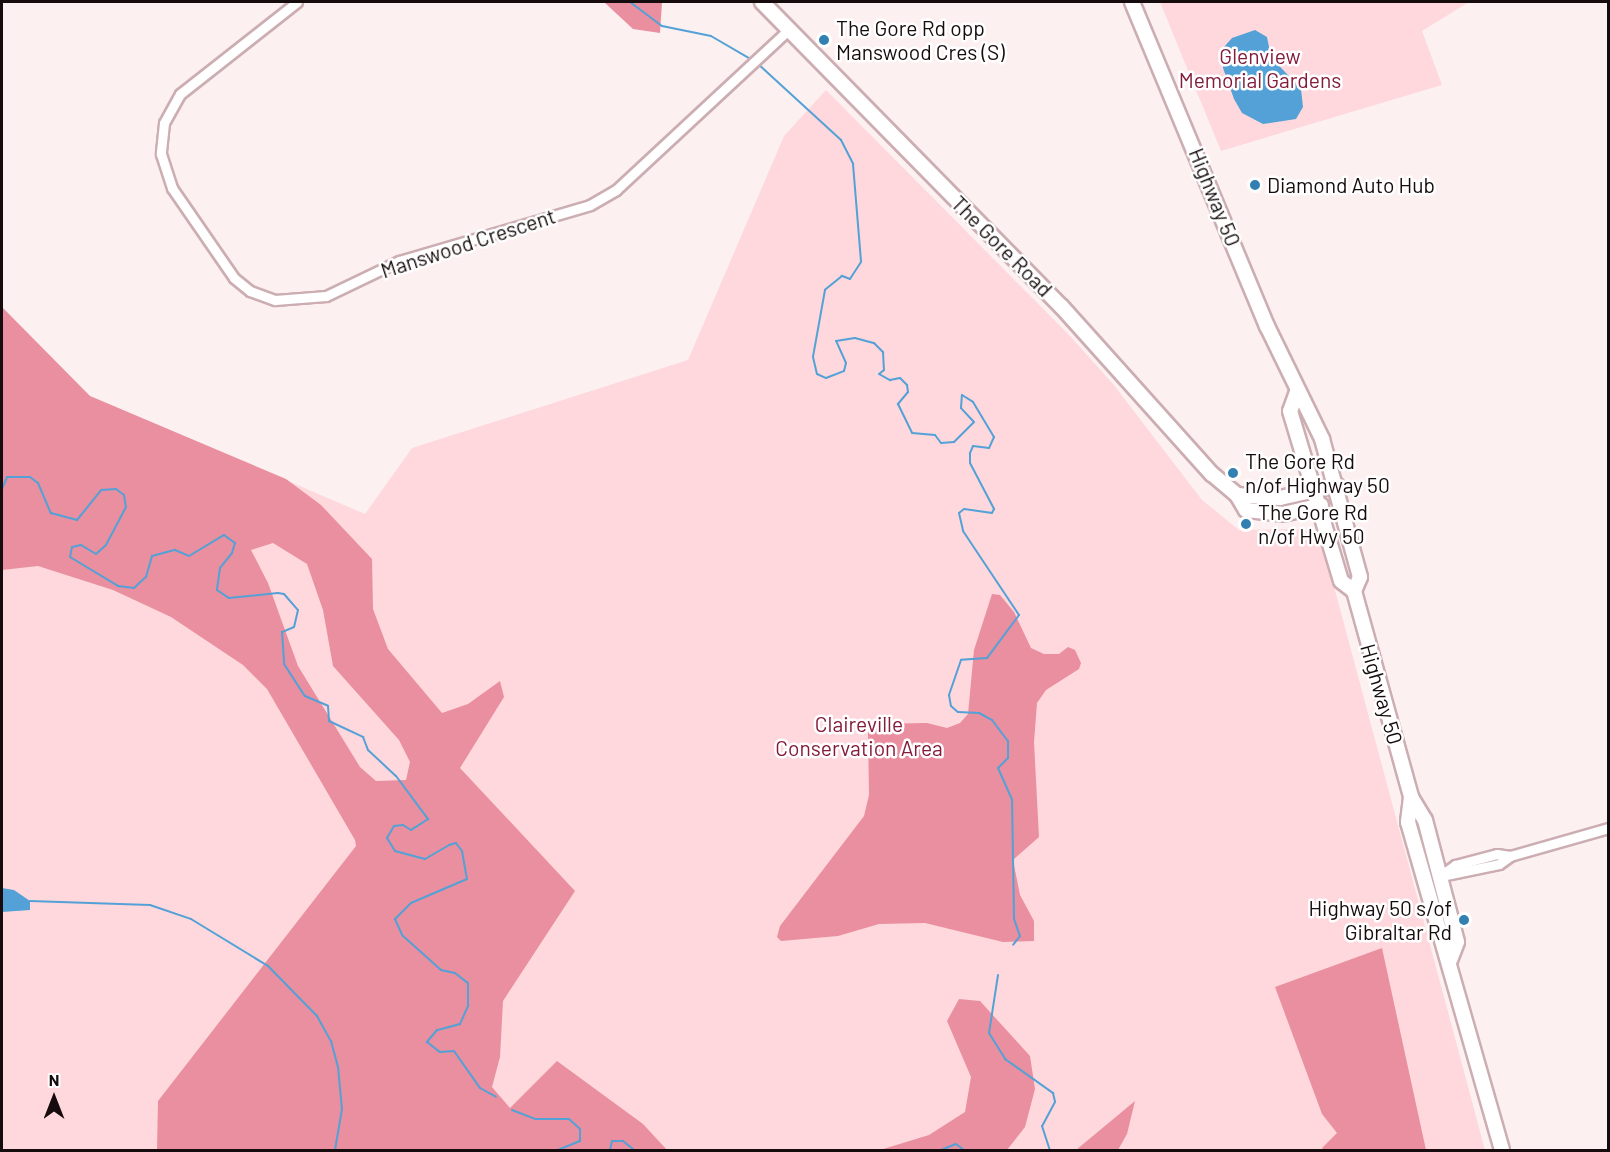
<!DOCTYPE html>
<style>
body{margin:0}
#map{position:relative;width:1610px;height:1152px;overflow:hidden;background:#fcf0f1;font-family:Barlow,sans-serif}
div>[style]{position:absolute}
.green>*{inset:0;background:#fed8dd}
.forest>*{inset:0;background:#e98f9f}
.water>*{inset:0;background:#53a1d6}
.stream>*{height:2px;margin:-1px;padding:0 1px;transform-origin:1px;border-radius:1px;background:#53a1d6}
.roads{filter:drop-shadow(2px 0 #ccaeb2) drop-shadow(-2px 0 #ccaeb2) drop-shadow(0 2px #ccaeb2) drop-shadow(0 -2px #ccaeb2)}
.minor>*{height:9px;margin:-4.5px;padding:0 4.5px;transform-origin:4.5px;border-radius:4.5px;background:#fff}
.secondary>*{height:14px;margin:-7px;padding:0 7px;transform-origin:7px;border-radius:7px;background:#fff}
.dots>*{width:16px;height:16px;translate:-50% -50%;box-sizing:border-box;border:3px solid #fff;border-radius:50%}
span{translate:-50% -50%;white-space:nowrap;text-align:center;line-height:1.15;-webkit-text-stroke:5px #fff;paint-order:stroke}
.poi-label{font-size:21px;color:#160c0d}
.left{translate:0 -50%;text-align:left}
.right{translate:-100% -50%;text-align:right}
.park-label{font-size:21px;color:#841b3b}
.street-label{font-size:21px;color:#160c0d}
.frame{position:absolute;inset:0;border:3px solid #160c0d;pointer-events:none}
.north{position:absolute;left:24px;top:1068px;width:60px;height:60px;-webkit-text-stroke:4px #fff;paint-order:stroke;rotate:0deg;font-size:16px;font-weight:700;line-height:24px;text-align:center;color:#160c0d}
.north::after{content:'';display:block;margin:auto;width:21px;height:27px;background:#160c0d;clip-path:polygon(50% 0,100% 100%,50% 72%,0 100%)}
</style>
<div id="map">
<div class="green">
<i style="clip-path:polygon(1160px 2px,1469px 2px,1422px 31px,1442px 85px,1221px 151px)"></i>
<i style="clip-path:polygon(826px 90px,1069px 335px,1113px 384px,1202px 500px,1239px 530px,1300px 529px,1313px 536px,1325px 553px,1485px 1150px,2px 1150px,2px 322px,90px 396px,365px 514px,412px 448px,688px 360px,784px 136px)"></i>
</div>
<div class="forest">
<i style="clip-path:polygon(604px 2px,662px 2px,660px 33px,633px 29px)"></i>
<i style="clip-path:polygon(evenodd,2px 307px,90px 396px,286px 479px,321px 505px,372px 559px,373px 609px,388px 649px,442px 713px,468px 704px,500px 681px,504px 697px,460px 768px,575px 891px,503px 1001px,500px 1057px,492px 1087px,510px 1108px,557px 1061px,643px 1124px,667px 1150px,157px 1150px,158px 1101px,356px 846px,355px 840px,267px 689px,243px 665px,171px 617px,113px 590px,38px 566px,2px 570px,2px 307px,273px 543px,307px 564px,323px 610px,333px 666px,399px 740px,410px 762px,406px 780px,376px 781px,360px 767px,298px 666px,268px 583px,251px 550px,273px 543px)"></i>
<i style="clip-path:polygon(992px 594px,1000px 595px,1014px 612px,1031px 648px,1044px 654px,1059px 654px,1068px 647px,1075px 650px,1081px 663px,1079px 669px,1046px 690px,1037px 703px,1034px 742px,1039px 837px,1013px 860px,1020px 895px,1034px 921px,1034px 941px,1003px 942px,925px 923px,879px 924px,838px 936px,781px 941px,777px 937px,780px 926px,864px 816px,869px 795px,868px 733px,874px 724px,927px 723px,947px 728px,960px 723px,968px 714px,974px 650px)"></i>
<i style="clip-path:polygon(1382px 948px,1426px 1150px,1324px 1150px,1322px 1148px,1337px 1133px,1322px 1114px,1275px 987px)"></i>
<i style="clip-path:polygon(959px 999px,980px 1001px,1030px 1056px,1035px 1089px,1025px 1127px,1007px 1150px,880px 1150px,929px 1135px,965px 1112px,971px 1077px,947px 1021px)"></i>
<i style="clip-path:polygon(1135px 1101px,1127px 1134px,1118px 1150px,1076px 1150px)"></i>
</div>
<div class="water">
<i style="clip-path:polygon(1255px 30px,1267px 37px,1271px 57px,1301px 89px,1303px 107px,1296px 119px,1263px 124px,1242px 113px,1234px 99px,1223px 68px,1224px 47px,1232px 38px)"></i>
<i style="clip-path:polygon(2px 888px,14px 890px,30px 901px,30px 910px,2px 912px)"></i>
</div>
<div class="stream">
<i style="left:630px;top:2px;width:40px;rotate:37deg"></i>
<i style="left:662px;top:26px;width:50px;rotate:11.5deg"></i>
<i style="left:711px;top:36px;width:48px;rotate:30.3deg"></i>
<i style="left:757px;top:63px;width:114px;rotate:42.5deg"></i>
<i style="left:841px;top:140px;width:27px;rotate:63deg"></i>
<i style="left:853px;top:164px;width:98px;rotate:85.3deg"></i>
<i style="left:861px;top:262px;width:20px;rotate:123deg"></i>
<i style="left:850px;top:279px;width:9px;rotate:-159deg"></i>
<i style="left:842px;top:276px;width:22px;rotate:141deg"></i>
<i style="left:825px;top:290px;width:68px;rotate:100.2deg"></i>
<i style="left:813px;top:357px;width:17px;rotate:77deg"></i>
<i style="left:817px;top:374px;width:10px;rotate:24deg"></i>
<i style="left:826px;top:378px;width:19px;rotate:-21deg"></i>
<i style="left:844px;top:371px;width:8px;rotate:-76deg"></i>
<i style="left:846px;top:363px;width:24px;rotate:-114deg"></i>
<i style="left:836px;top:341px;width:19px;rotate:-9deg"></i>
<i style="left:855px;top:338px;width:20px;rotate:15deg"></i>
<i style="left:874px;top:343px;width:13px;rotate:45deg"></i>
<i style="left:883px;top:352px;width:18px;rotate:87deg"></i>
<i style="left:884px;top:370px;width:6px;rotate:141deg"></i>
<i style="left:879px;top:374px;width:13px;rotate:29deg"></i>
<i style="left:890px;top:380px;width:10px;rotate:-11deg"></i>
<i style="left:900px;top:378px;width:10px;rotate:45deg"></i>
<i style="left:907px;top:385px;width:7px;rotate:82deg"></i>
<i style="left:908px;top:392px;width:16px;rotate:130deg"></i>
<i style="left:898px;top:404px;width:32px;rotate:64deg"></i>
<i style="left:912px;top:433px;width:23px;rotate:5deg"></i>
<i style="left:935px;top:435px;width:10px;rotate:53deg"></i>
<i style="left:941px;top:443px;width:13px;rotate:-4deg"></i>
<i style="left:954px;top:442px;width:28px;rotate:-45deg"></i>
<i style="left:974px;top:422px;width:19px;rotate:-133deg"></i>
<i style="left:961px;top:408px;width:13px;rotate:-86deg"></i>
<i style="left:962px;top:395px;width:13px;rotate:32deg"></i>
<i style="left:973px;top:402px;width:41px;rotate:59deg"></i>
<i style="left:994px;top:437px;width:12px;rotate:114deg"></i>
<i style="left:989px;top:448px;width:16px;rotate:-173deg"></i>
<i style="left:973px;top:446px;width:8px;rotate:113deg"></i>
<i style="left:970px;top:453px;width:10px;rotate:90deg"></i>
<i style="left:970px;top:463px;width:52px;rotate:62.4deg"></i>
<i style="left:994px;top:509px;width:4px;rotate:117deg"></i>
<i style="left:992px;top:513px;width:28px;rotate:-172deg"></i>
<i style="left:964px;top:509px;width:6px;rotate:141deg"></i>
<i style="left:959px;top:513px;width:18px;rotate:77deg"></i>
<i style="left:963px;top:531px;width:101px;rotate:56.3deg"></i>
<i style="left:1019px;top:615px;width:54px;rotate:126.7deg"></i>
<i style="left:987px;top:658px;width:26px;rotate:176deg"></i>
<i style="left:961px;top:660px;width:37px;rotate:109deg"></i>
<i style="left:949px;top:695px;width:11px;rotate:80deg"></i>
<i style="left:951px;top:706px;width:9px;rotate:41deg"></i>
<i style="left:958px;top:712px;width:21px;rotate:3deg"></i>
<i style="left:979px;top:713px;width:15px;rotate:28deg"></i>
<i style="left:992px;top:720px;width:26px;rotate:53deg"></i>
<i style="left:1008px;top:741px;width:17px;rotate:90deg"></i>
<i style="left:1008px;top:758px;width:14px;rotate:135deg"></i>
<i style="left:998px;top:768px;width:35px;rotate:66deg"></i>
<i style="left:1012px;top:800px;width:119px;rotate:89deg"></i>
<i style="left:1014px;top:919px;width:18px;rotate:71deg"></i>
<i style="left:1020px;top:936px;width:11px;rotate:128deg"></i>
<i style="left:2px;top:489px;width:13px;rotate:-67deg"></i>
<i style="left:7px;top:477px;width:23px"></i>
<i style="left:30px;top:477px;width:10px;rotate:37deg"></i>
<i style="left:38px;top:483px;width:33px;rotate:67deg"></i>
<i style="left:51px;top:513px;width:27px;rotate:15deg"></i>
<i style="left:77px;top:520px;width:38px;rotate:-51deg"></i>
<i style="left:101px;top:490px;width:15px;rotate:-4deg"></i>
<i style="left:116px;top:489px;width:10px;rotate:37deg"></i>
<i style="left:124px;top:495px;width:12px;rotate:81deg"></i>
<i style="left:126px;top:507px;width:43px;rotate:117.8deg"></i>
<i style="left:106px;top:545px;width:13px;rotate:138deg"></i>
<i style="left:96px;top:554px;width:17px;rotate:-149deg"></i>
<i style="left:81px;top:545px;width:9px;rotate:167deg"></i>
<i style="left:72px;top:547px;width:10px;rotate:101deg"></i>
<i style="left:70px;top:557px;width:56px;rotate:31.1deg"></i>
<i style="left:118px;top:586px;width:16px;rotate:7deg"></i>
<i style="left:134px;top:588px;width:16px;rotate:-43deg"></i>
<i style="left:146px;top:577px;width:22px;rotate:-74deg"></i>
<i style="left:152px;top:556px;width:24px;rotate:-15deg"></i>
<i style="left:175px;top:550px;width:15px;rotate:23deg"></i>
<i style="left:189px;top:556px;width:41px;rotate:-31deg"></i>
<i style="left:224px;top:535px;width:14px;rotate:36deg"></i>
<i style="left:235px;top:543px;width:10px;rotate:107deg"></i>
<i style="left:232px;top:553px;width:19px;rotate:129deg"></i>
<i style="left:220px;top:568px;width:22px;rotate:98deg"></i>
<i style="left:217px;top:590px;width:14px;rotate:34deg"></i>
<i style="left:229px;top:598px;width:49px;rotate:-5.8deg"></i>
<i style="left:278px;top:593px;width:6px;rotate:9deg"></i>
<i style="left:284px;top:594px;width:21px;rotate:49deg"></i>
<i style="left:298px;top:610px;width:17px;rotate:103deg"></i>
<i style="left:294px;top:627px;width:13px;rotate:157deg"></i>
<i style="left:282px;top:632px;width:32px;rotate:86deg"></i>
<i style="left:284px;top:664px;width:38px;rotate:57deg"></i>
<i style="left:305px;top:696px;width:25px;rotate:23deg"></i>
<i style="left:328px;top:706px;width:15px;rotate:86deg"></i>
<i style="left:329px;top:721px;width:38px;rotate:25deg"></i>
<i style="left:363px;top:737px;width:14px;rotate:69deg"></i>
<i style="left:368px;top:750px;width:38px;rotate:43deg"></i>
<i style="left:396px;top:776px;width:54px;rotate:53.3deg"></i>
<i style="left:428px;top:819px;width:20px;rotate:147deg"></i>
<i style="left:411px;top:830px;width:9px;rotate:-148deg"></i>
<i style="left:403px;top:825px;width:9px;rotate:174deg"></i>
<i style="left:394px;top:826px;width:14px;rotate:120deg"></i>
<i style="left:387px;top:838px;width:15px;rotate:58deg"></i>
<i style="left:395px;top:851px;width:31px;rotate:15deg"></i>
<i style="left:425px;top:859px;width:28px;rotate:-30deg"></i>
<i style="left:449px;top:845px;width:7px;rotate:-16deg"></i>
<i style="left:456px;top:843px;width:10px;rotate:53deg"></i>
<i style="left:462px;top:851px;width:28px;rotate:80deg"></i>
<i style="left:467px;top:879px;width:61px;rotate:156.8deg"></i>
<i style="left:411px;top:903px;width:23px;rotate:135deg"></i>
<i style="left:395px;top:919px;width:17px;rotate:66deg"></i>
<i style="left:402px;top:935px;width:52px;rotate:41.9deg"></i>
<i style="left:441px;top:970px;width:14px;rotate:12deg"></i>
<i style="left:455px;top:973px;width:16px;rotate:38deg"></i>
<i style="left:468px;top:983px;width:23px;rotate:90deg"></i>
<i style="left:468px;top:1006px;width:20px;rotate:114deg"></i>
<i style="left:460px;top:1024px;width:24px;rotate:165deg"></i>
<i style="left:437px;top:1030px;width:16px;rotate:130deg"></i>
<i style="left:427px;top:1042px;width:16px;rotate:38deg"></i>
<i style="left:440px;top:1052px;width:14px;rotate:-4deg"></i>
<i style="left:454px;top:1051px;width:45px;rotate:54.9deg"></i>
<i style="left:480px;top:1088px;width:18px;rotate:29deg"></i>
<i style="left:30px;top:901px;width:120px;rotate:1.9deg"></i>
<i style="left:150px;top:905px;width:43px;rotate:18.9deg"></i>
<i style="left:191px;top:919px;width:90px;rotate:31.4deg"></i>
<i style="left:268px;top:966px;width:70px;rotate:45.6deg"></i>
<i style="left:317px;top:1016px;width:29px;rotate:61deg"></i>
<i style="left:331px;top:1041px;width:27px;rotate:75deg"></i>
<i style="left:338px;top:1067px;width:42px;rotate:84.6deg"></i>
<i style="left:342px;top:1109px;width:42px;rotate:99.7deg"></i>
<i style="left:998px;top:975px;width:59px;rotate:98.8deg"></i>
<i style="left:989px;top:1033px;width:31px;rotate:58deg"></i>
<i style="left:1005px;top:1059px;width:59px;rotate:35.3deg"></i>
<i style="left:1053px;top:1093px;width:9px;rotate:77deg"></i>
<i style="left:1055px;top:1102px;width:27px;rotate:118deg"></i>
<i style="left:1042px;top:1126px;width:25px;rotate:72deg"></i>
<i style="left:512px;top:1110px;width:26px;rotate:21deg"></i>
<i style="left:536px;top:1119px;width:33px"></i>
<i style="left:569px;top:1119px;width:15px;rotate:42deg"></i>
<i style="left:580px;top:1129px;width:12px;rotate:90deg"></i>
<i style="left:580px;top:1141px;width:24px;rotate:158deg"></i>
<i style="left:610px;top:1150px;width:9px;rotate:-77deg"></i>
<i style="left:612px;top:1141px;width:11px"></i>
<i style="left:623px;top:1141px;width:14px;rotate:39deg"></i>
<i style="left:941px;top:1150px;width:16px;rotate:-22deg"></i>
<i style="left:956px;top:1144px;width:10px;rotate:37deg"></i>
</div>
<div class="roads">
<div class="minor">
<i style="left:297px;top:2px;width:149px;rotate:141.8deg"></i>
<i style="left:180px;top:94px;width:33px;rotate:119deg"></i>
<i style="left:164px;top:123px;width:31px;rotate:96deg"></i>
<i style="left:161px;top:154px;width:36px;rotate:72deg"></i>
<i style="left:172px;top:188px;width:109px;rotate:55.4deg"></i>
<i style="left:234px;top:278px;width:21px;rotate:39deg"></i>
<i style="left:250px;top:291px;width:27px;rotate:20deg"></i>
<i style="left:275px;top:300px;width:51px;rotate:-4.5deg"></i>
<i style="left:326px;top:296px;width:81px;rotate:-25.6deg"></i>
<i style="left:399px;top:261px;width:199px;rotate:-16.3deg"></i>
<i style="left:590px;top:205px;width:30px;rotate:-30deg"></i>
<i style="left:616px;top:190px;width:235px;rotate:-42.9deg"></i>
<i style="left:1440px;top:876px;width:19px;rotate:-36deg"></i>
<i style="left:1455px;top:865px;width:43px;rotate:-14.7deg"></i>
<i style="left:1497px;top:854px;width:13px;rotate:9deg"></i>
<i style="left:1510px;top:856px;width:102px;rotate:-15.9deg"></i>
<i style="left:1441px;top:876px;width:59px;rotate:-11.7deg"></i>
<i style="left:1499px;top:864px;width:14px;rotate:-36deg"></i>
</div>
<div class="secondary">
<i style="left:762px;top:2px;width:426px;rotate:45.5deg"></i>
<i style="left:1061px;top:306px;width:226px;rotate:48.1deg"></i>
<i style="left:1212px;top:474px;width:33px;rotate:40deg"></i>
<i style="left:1237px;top:495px;width:17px;rotate:59deg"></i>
<i style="left:1246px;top:510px;width:37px;rotate:6deg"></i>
<i style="left:1283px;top:514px;width:39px;rotate:-13deg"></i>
<i style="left:1132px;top:2px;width:351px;rotate:67.4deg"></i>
<i style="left:1267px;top:326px;width:126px;rotate:64deg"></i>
<i style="left:1322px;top:439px;width:143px;rotate:74.6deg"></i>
<i style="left:1360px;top:577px;width:15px;rotate:113deg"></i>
<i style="left:1297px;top:392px;width:20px;rotate:110deg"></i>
<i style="left:1290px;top:411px;width:177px;rotate:73.3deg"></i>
<i style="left:1341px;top:581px;width:16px;rotate:38deg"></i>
<i style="left:1354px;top:591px;width:214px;rotate:74.5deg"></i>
<i style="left:1411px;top:797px;width:27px;rotate:59deg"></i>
<i style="left:1425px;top:820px;width:126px;rotate:75.3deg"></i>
<i style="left:1457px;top:942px;width:19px;rotate:111deg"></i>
<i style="left:1237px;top:495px;width:43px;rotate:4deg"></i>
<i style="left:1280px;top:498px;width:58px;rotate:-12.8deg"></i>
<i style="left:1411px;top:797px;width:25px;rotate:97deg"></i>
<i style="left:1408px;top:822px;width:341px;rotate:74deg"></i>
</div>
</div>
<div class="dots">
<i style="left:824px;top:40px;background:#3280b2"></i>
<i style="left:1255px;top:185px;background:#3280b2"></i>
<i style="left:1233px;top:473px;background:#3280b2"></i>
<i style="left:1246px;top:524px;background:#3280b2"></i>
<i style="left:1464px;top:920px;background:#3280b2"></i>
</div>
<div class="poi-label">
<span class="left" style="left:836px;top:40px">The Gore Rd opp<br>Manswood Cres (S)</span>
<span class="left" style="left:1267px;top:185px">Diamond Auto Hub</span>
<span class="left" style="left:1245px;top:473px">The Gore Rd<br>n/of Highway 50</span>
<span class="left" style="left:1258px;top:524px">The Gore Rd<br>n/of Hwy 50</span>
<span class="right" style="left:1452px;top:920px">Highway 50 s/of<br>Gibraltar Rd</span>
</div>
<div class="park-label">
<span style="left:1260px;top:68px">Glenview<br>Memorial Gardens</span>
<span style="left:859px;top:736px">Claireville<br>Conservation Area</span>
</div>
<div class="street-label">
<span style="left:1215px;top:197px;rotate:68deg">Highway 50</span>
<span style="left:468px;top:243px;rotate:-18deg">Manswood Crescent</span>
<span style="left:1002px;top:246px;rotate:45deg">The Gore Road</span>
<span style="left:1382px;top:694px;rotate:74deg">Highway 50</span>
</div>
<div class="frame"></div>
<div class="north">N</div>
</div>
